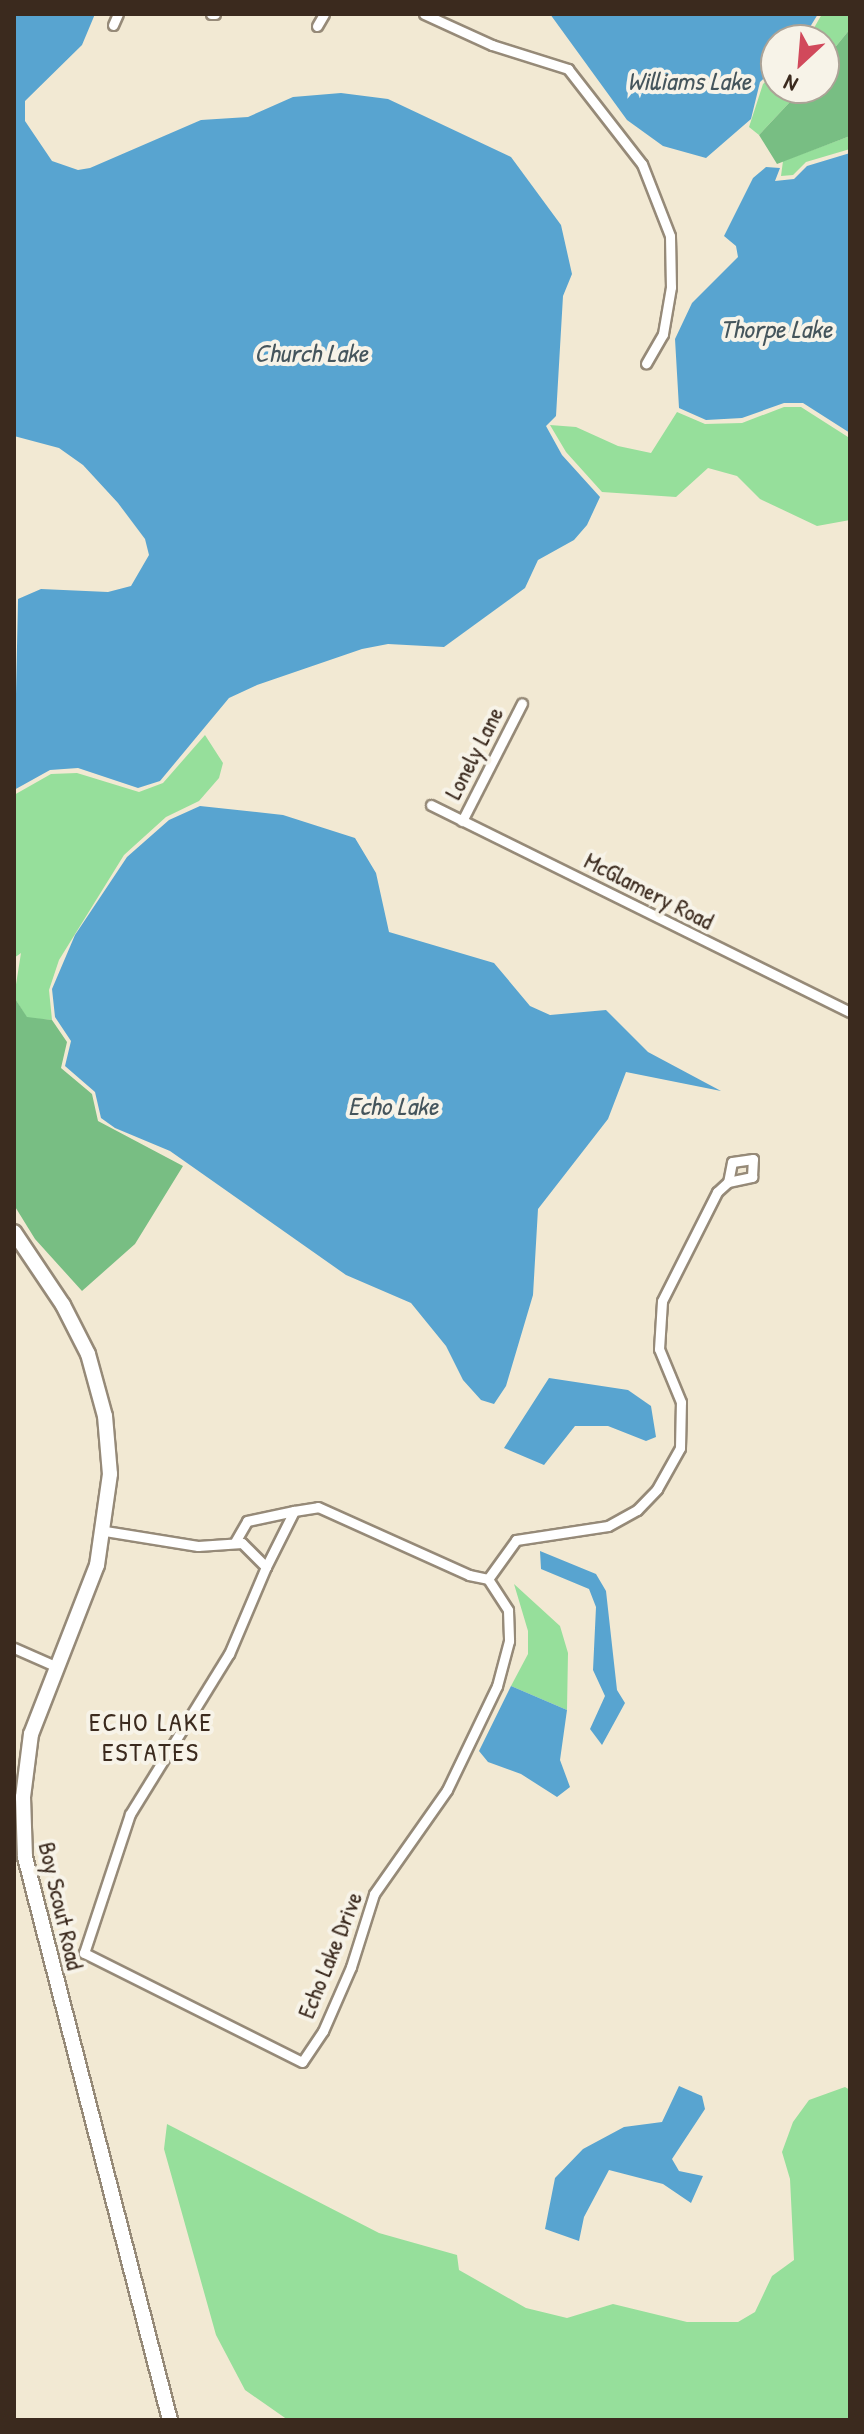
<!DOCTYPE html>
<style>
body{margin:0}
#map{position:relative;width:864px;height:2434px;overflow:hidden;background:#f2e9d3;font-family:"Patrick Hand",sans-serif}
div>[style]{position:absolute}
.green>*{inset:0;background:#96df9b}
.forest>*{inset:0;background:#78be83}
.water>*{inset:0;background:#58a4d0}
.roads{filter:drop-shadow(2px 0 #968a78) drop-shadow(-2px 0 #968a78) drop-shadow(0 2px #968a78) drop-shadow(0 -2px #968a78)}
.street>*{height:9px;margin:-4.5px;padding:0 4.5px;transform-origin:4.5px;border-radius:4.5px;background:#fff}
.secondary>*{height:14px;margin:-7px;padding:0 7px;transform-origin:7px;border-radius:7px;background:#fff}
span{translate:-50% -50%;white-space:nowrap;text-align:center;line-height:1.15;-webkit-text-stroke:8px #f7f3e8;paint-order:stroke}
.street-label{font-size:24px;color:#3b2a1e}
.water-label{font-size:26px;color:#45555c;font-style:italic}
.neighbourhood-label{font-size:26px;color:#3b2a1e;letter-spacing:2px}
.frame{position:absolute;inset:0;border:16px solid #3b2a1e;pointer-events:none}
.north{position:absolute;left:760px;top:24px;width:80px;height:80px;box-sizing:border-box;background:#f7f3e8;border:2px solid #aca397;border-radius:50%;rotate:206deg;font-size:22px;font-weight:700;line-height:32px;text-align:center;color:#3b2a1e}
.north::after{content:'';display:block;margin:auto;width:28px;height:36px;background:#d1495b;clip-path:polygon(50% 0,100% 100%,50% 72%,0 100%)}
</style>
<div id="map">
<div class="green">
<i style="clip-path:polygon(822px 14px,850px 14px,850px 29px,824px 61px,824px 40px,807px 40px)"></i>
<i style="clip-path:polygon(776px 72px,776px 88px,803px 88px,759px 135px,749px 127px,763px 84px)"></i>
<i style="clip-path:polygon(850px 136px,850px 149px,806px 162px,793px 175px,781px 176px,783px 161px)"></i>
<i style="clip-path:polygon(784px 407px,801px 407px,848px 437px,850px 520px,817px 526px,760px 499px,737px 476px,708px 468px,676px 497px,602px 492px,566px 452px,550px 425px,576px 427px,618px 446px,651px 453px,677px 412px,705px 424px,742px 423px)"></i>
<i style="clip-path:polygon(205px 735px,223px 763px,219px 778px,199px 801px,166px 817px,124px 855px,59px 960px,49px 990px,52px 1020px,27px 1018px,14px 997px,21px 953px,14px 958px,14px 795px,51px 774px,77px 773px,139px 792px,163px 783px)"></i>
<i style="clip-path:polygon(514px 1584px,560px 1626px,568px 1653px,567px 1710px,511px 1686px,528px 1654px,528px 1631px)"></i>
<i style="clip-path:polygon(845px 2087px,850px 2090px,850px 2420px,288px 2420px,245px 2390px,216px 2335px,164px 2149px,167px 2124px,379px 2233px,457px 2255px,459px 2270px,526px 2308px,567px 2318px,613px 2304px,687px 2322px,738px 2322px,755px 2312px,772px 2276px,794px 2260px,790px 2179px,782px 2152px,793px 2122px,809px 2100px)"></i>
</div>
<div class="forest">
<i style="clip-path:polygon(850px 29px,850px 136px,777px 164px,759px 135px,803px 88px,824px 88px,824px 61px)"></i>
<i style="clip-path:polygon(14px 997px,27px 1017px,52px 1020px,67px 1042px,61px 1068px,92px 1094px,98px 1121px,183px 1166px,135px 1244px,82px 1291px,35px 1239px,14px 1205px)"></i>
</div>
<div class="water">
<i style="clip-path:polygon(14px 14px,95px 14px,82px 45px,25px 101px,25px 121px,52px 161px,78px 170px,90px 168px,201px 120px,248px 117px,293px 97px,341px 93px,388px 99px,511px 157px,561px 225px,572px 274px,563px 296px,556px 416px,546px 426px,562px 455px,600px 497px,587px 525px,574px 540px,538px 560px,525px 588px,444px 647px,388px 644px,362px 649px,257px 685px,229px 698px,160px 781px,138px 788px,78px 768px,50px 770px,14px 790px,18px 599px,41px 589px,108px 592px,131px 586px,149px 555px,145px 539px,118px 503px,83px 465px,59px 448px,14px 436px)"></i>
<i style="clip-path:polygon(550px 14px,818px 14px,802px 40px,776px 40px,776px 67px,760px 82px,751px 119px,706px 158px,663px 146px,627px 120px)"></i>
<i style="clip-path:polygon(850px 153px,850px 433px,803px 403px,784px 403px,742px 418px,706px 420px,679px 408px,675px 339px,692px 303px,738px 257px,736px 246px,724px 236px,753px 178px,766px 167px,780px 168px,775px 181px,794px 179px,807px 166px)"></i>
<i style="clip-path:polygon(200px 806px,283px 815px,355px 838px,376px 873px,389px 932px,494px 963px,530px 1006px,550px 1015px,606px 1010px,648px 1052px,721px 1091px,626px 1072px,608px 1119px,538px 1209px,533px 1295px,506px 1386px,494px 1404px,481px 1400px,463px 1380px,446px 1346px,411px 1303px,346px 1275px,170px 1151px,115px 1128px,101px 1118px,95px 1092px,65px 1066px,71px 1041px,55px 1017px,52px 989px,75px 935px,127px 857px,169px 820px)"></i>
<i style="clip-path:polygon(549px 1378px,628px 1390px,651px 1406px,656px 1437px,646px 1441px,608px 1426px,575px 1426px,544px 1465px,504px 1448px)"></i>
<i style="clip-path:polygon(540px 1551px,596px 1574px,606px 1591px,617px 1690px,625px 1703px,602px 1745px,590px 1729px,605px 1696px,593px 1670px,596px 1607px,589px 1589px,541px 1569px)"></i>
<i style="clip-path:polygon(511px 1686px,567px 1710px,560px 1760px,570px 1787px,557px 1797px,521px 1774px,488px 1762px,479px 1751px)"></i>
<i style="clip-path:polygon(679px 2086px,702px 2096px,705px 2109px,672px 2159px,679px 2171px,703px 2176px,691px 2203px,663px 2184px,609px 2170px,584px 2217px,579px 2241px,545px 2229px,555px 2178px,583px 2149px,624px 2127px,662px 2122px)"></i>
</div>
<div class="roads">
<div class="street">
<i style="left:211px;top:14px;width:4px"></i>
<i style="left:424px;top:14px;width:75px;rotate:24.5deg"></i>
<i style="left:492px;top:45px;width:80px;rotate:17.5deg"></i>
<i style="left:568px;top:69px;width:120px;rotate:52.1deg"></i>
<i style="left:642px;top:164px;width:77px;rotate:68.7deg"></i>
<i style="left:670px;top:236px;width:51px;rotate:88.9deg"></i>
<i style="left:671px;top:287px;width:48px;rotate:99.7deg"></i>
<i style="left:663px;top:334px;width:34px;rotate:120deg"></i>
<i style="left:113px;top:25px;width:12px;rotate:-66deg"></i>
<i style="left:317px;top:26px;width:14px;rotate:-60deg"></i>
<i style="left:431px;top:805px;width:467px;rotate:26.3deg"></i>
<i style="left:462px;top:821px;width:132px;rotate:-63deg"></i>
<i style="left:105px;top:1531px;width:94px;rotate:9.2deg"></i>
<i style="left:198px;top:1546px;width:44px;rotate:-3.9deg"></i>
<i style="left:242px;top:1543px;width:34px;rotate:45deg"></i>
<i style="left:266px;top:1567px;width:63px;rotate:-63.4deg"></i>
<i style="left:294px;top:1511px;width:24px;rotate:-9deg"></i>
<i style="left:318px;top:1507px;width:166px;rotate:24.2deg"></i>
<i style="left:469px;top:1575px;width:19px;rotate:12deg"></i>
<i style="left:488px;top:1579px;width:37px;rotate:57deg"></i>
<i style="left:508px;top:1610px;width:31px;rotate:88deg"></i>
<i style="left:509px;top:1641px;width:47px;rotate:104.9deg"></i>
<i style="left:497px;top:1686px;width:115px;rotate:115.7deg"></i>
<i style="left:447px;top:1790px;width:127px;rotate:125.1deg"></i>
<i style="left:374px;top:1894px;width:77px;rotate:107.5deg"></i>
<i style="left:351px;top:1967px;width:70px;rotate:113.6deg"></i>
<i style="left:323px;top:2031px;width:37px;rotate:124deg"></i>
<i style="left:302px;top:2062px;width:244px;rotate:-153.4deg"></i>
<i style="left:84px;top:1953px;width:146px;rotate:-71.7deg"></i>
<i style="left:130px;top:1814px;width:188px;rotate:-58.3deg"></i>
<i style="left:229px;top:1654px;width:95px;rotate:-67deg"></i>
<i style="left:235px;top:1542px;width:24px;rotate:-60deg"></i>
<i style="left:247px;top:1521px;width:48px;rotate:-12deg"></i>
<i style="left:488px;top:1579px;width:48px;rotate:-54.3deg"></i>
<i style="left:516px;top:1540px;width:93px;rotate:-8.7deg"></i>
<i style="left:608px;top:1526px;width:33px;rotate:-29deg"></i>
<i style="left:637px;top:1510px;width:29px;rotate:-46deg"></i>
<i style="left:657px;top:1489px;width:47px;rotate:-60.7deg"></i>
<i style="left:680px;top:1448px;width:46px;rotate:-88.8deg"></i>
<i style="left:681px;top:1402px;width:57px;rotate:-112.5deg"></i>
<i style="left:659px;top:1349px;width:48px;rotate:-86.4deg"></i>
<i style="left:662px;top:1301px;width:122px;rotate:-63.2deg"></i>
<i style="left:717px;top:1192px;width:15px;rotate:-42deg"></i>
<i style="left:728px;top:1182px;width:25px;rotate:-12deg"></i>
<i style="left:752px;top:1177px;width:18px;rotate:-87deg"></i>
<i style="left:753px;top:1159px;width:21px;rotate:172deg"></i>
<i style="left:732px;top:1162px;width:20px;rotate:101deg"></i>
<i style="left:14px;top:1648px;width:45px;rotate:23.7deg"></i>
</div>
<div class="secondary">
<i style="left:14px;top:1232px;width:88px;rotate:56.1deg"></i>
<i style="left:63px;top:1305px;width:55px;rotate:63deg"></i>
<i style="left:88px;top:1354px;width:64px;rotate:74.7deg"></i>
<i style="left:105px;top:1416px;width:58px;rotate:85.1deg"></i>
<i style="left:110px;top:1474px;width:92px;rotate:98.1deg"></i>
<i style="left:97px;top:1565px;width:181px;rotate:111.3deg"></i>
<i style="left:31px;top:1734px;width:64px;rotate:97.2deg"></i>
<i style="left:23px;top:1797px;width:60px;rotate:88.1deg"></i>
<i style="left:25px;top:1857px;width:581px;rotate:75.56deg"></i>
</div>
</div>
<div class="street-label">
<span style="left:474px;top:753px;rotate:-63deg">Lonely Lane</span>
<span style="left:649px;top:891px;rotate:27deg">McGlamery Road</span>
<span style="left:61px;top:1906px;rotate:77deg">Boy Scout Road</span>
<span style="left:330px;top:1955px;rotate:-68deg">Echo Lake Drive</span>
</div>
<div class="water-label">
<span style="left:689px;top:81px">Williams Lake</span>
<span style="left:776px;top:329px">Thorpe Lake</span>
<span style="left:311px;top:353px">Church Lake</span>
<span style="left:393px;top:1106px">Echo Lake</span>
</div>
<div class="neighbourhood-label">
<span style="left:151px;top:1737px">ECHO LAKE<br>ESTATES</span>
</div>
<div class="frame"></div>
<div class="north">N</div>
</div>
